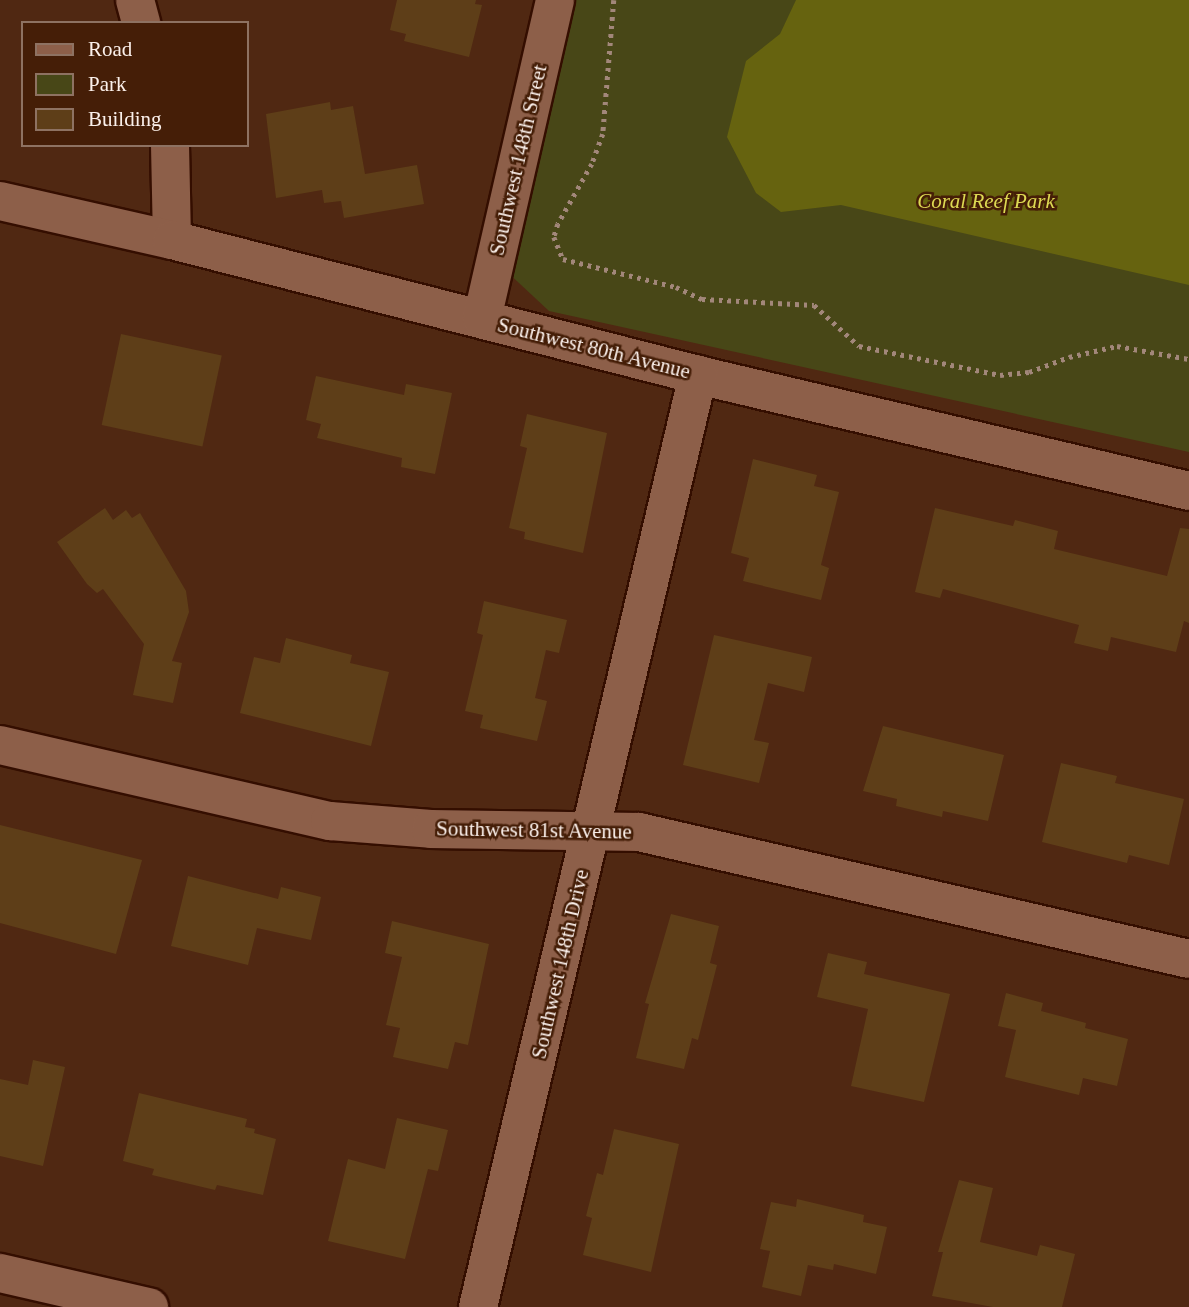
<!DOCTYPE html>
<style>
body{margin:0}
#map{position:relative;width:1189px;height:1307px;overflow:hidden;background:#502812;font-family:"Times New Roman",serif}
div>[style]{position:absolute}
.green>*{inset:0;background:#484717}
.forest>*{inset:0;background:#66630f}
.building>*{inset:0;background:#5e3e18;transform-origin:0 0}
.path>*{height:4.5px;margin-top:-2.25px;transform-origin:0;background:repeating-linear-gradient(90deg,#a2877a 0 3.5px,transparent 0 8.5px)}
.roads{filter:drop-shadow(2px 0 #340e00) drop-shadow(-2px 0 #340e00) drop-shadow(0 2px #340e00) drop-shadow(0 -2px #340e00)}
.minor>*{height:38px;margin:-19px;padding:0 19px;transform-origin:19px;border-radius:19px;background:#8d5f49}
span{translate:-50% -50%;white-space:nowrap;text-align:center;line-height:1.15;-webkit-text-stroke:5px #451e07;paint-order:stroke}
.street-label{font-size:21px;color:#fbf0eb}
.park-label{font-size:21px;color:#ddd952;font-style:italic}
.legend{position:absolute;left:21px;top:21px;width:228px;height:126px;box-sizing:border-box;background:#451e07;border:2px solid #8e7262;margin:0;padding:9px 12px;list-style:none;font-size:21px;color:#fbf0eb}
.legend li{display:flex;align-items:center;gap:14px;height:35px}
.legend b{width:35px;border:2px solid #8e7262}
</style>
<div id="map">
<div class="green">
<i style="clip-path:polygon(570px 0,1189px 0,1189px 452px,549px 311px,504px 269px)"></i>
</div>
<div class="forest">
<i style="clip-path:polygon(796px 0,1189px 0,1189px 285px,841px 205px,781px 212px,756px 193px,727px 137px,746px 61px,780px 34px)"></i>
</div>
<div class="building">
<i style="clip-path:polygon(397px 0,476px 0,475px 4px,482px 5px,469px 57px,404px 41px,406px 34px,390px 30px)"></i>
<i style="clip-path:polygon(330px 102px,331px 110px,353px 106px,365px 174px,417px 165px,424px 204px,344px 218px,341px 201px,324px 203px,322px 190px,276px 198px,266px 114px)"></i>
<i style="left:121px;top:334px;width:103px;height:93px;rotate:12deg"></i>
<i style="clip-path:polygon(316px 376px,404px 395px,406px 384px,452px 393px,435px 474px,401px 467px,402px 458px,317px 438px,321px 424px,306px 420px)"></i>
<i style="clip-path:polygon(527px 414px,607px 433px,583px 553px,524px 539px,525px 532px,509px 528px,527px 448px,520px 446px)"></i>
<i style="clip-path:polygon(753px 459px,817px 475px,814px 486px,839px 492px,821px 565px,829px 568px,821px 600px,743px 581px,749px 558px,731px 553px)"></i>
<i style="clip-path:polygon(105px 508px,113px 520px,126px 510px,132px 518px,140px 513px,186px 591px,189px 612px,172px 661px,182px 663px,173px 703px,133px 695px,144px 644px,103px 589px,97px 593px,87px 584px,57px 542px)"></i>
<i style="clip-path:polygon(935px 508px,1013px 526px,1015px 520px,1058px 531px,1054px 549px,1167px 576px,1180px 528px,1189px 529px,1189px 623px,1184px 621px,1176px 652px,1111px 637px,1108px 651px,1074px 643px,1079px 625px,943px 589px,940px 598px,915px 592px)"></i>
<i style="clip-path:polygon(484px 601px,567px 620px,559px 653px,546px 650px,535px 698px,547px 701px,537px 741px,480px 728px,483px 715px,465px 711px,483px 635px,477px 633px)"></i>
<i style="clip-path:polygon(714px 635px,812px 657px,804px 692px,768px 683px,754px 740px,769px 743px,759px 783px,683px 765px)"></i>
<i style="clip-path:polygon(286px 638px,352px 655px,350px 663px,389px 672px,371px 746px,240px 713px,254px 657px,280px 663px)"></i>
<i style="clip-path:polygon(883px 726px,1004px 755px,988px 821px,943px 811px,942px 817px,896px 806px,897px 799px,863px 791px)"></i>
<i style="clip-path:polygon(1061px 763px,1117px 776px,1115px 783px,1184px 799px,1169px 865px,1129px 855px,1127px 863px,1042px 842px)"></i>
<i style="clip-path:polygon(0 825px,142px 860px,116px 954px,0 923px)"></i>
<i style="clip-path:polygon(188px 876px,278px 899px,281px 887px,321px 897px,311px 940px,257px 928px,248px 965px,171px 946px)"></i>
<i style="clip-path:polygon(671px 914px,719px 926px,710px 963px,717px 965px,698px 1040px,692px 1038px,684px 1069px,636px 1058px,649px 1004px,645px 1003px)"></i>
<i style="clip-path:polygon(392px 921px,489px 944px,468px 1045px,455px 1042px,448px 1069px,393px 1057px,400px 1028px,386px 1025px,402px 957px,385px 953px)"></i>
<i style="clip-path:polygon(828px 953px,867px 962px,864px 974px,950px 994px,924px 1102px,851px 1086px,868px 1009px,817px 997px)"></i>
<i style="clip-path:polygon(1006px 993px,1043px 1003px,1041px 1011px,1086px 1023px,1085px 1028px,1128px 1039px,1117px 1086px,1083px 1078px,1079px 1095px,1005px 1077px,1016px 1030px,998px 1026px)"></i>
<i style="clip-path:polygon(33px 1060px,65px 1067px,43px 1166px,0 1156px,0 1079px,28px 1085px)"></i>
<i style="clip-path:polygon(139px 1093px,247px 1119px,245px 1127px,255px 1129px,254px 1133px,276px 1139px,263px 1195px,217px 1185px,215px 1190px,152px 1175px,154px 1169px,123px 1161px)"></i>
<i style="clip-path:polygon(397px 1118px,448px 1130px,438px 1171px,428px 1169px,405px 1259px,328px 1241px,348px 1159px,385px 1169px)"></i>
<i style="clip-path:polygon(614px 1129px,679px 1144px,651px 1272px,583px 1255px,592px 1218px,586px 1216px,597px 1173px,603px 1175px)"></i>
<i style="clip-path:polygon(959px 1180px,993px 1188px,980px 1242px,1037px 1256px,1040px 1245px,1075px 1254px,1062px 1307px,993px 1307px,932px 1296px,943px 1252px,938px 1252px)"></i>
<i style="clip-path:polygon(797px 1199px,864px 1215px,863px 1222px,887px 1227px,876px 1274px,834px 1264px,833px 1270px,808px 1265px,801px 1296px,762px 1287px,770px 1251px,760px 1249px,771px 1202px,796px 1207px)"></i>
</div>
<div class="path">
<i style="left:614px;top:0;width:134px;rotate:94.7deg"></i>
<i style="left:603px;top:134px;width:32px;rotate:110deg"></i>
<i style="left:592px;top:164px;width:69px;rotate:119.5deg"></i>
<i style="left:558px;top:224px;width:14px;rotate:107deg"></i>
<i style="left:554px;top:237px;width:24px;rotate:68deg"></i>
<i style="left:563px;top:259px;width:116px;rotate:13.9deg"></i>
<i style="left:676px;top:287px;width:29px;rotate:25deg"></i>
<i style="left:702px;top:299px;width:112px;rotate:3.1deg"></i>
<i style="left:814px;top:305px;width:61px;rotate:42.3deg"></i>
<i style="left:859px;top:346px;width:144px;rotate:11.6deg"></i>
<i style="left:1000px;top:375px;width:29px;rotate:-6deg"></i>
<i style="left:1029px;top:372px;width:43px;rotate:-20.6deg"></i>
<i style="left:1069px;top:357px;width:49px;rotate:-12.9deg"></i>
<i style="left:1117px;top:346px;width:73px;rotate:10.2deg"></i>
</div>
<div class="roads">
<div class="minor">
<i style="left:135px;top:0;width:24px;rotate:75deg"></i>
<i style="left:170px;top:145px;width:95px;rotate:88.8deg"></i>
<i style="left:0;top:201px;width:176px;rotate:12.8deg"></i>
<i style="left:172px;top:240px;width:543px;rotate:14.39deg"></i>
<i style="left:698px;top:375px;width:505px;rotate:13.29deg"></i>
<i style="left:482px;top:319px;width:327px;rotate:-77.1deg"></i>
<i style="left:0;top:745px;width:339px;rotate:13deg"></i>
<i style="left:330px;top:821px;width:101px;rotate:4.5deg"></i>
<i style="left:431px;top:829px;width:208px;rotate:0.8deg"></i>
<i style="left:639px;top:832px;width:564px;rotate:13deg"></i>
<i style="left:0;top:1273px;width:153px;rotate:12.9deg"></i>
<i style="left:478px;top:1307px;width:958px;rotate:-76.72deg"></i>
</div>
</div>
<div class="street-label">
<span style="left:518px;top:160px;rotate:-77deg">Southwest 148th Street</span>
<span style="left:594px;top:348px;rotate:14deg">Southwest 80th Avenue</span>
<span style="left:534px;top:830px;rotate:1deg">Southwest 81st Avenue</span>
<span style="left:560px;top:964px;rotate:-77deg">Southwest 148th Drive</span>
</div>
<div class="park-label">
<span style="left:986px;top:201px">Coral Reef Park</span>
</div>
<ul class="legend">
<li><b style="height:9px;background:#8d5f49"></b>Road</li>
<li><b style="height:19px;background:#484717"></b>Park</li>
<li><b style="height:19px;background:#5e3e18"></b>Building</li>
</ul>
</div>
